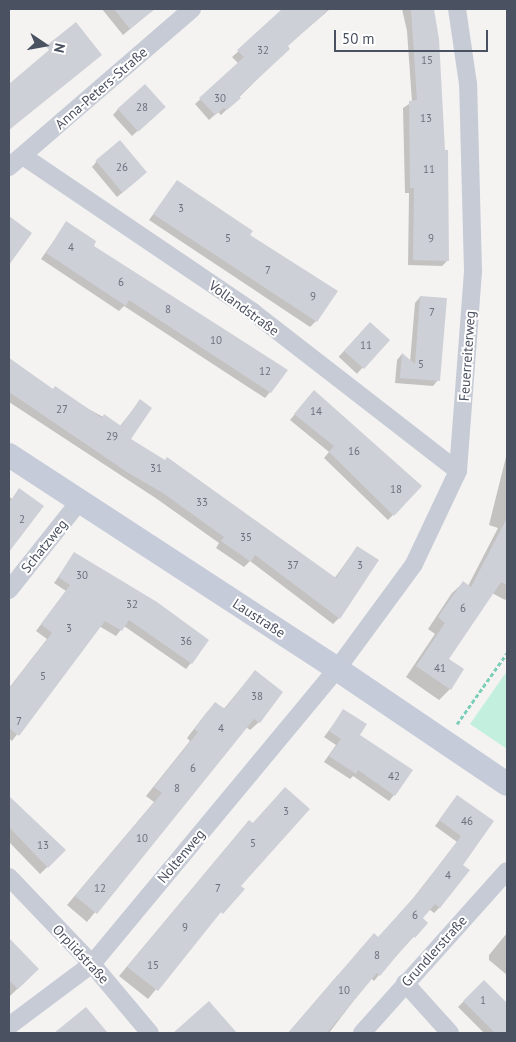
<!DOCTYPE html>
<meta charset="utf-8">
<style>
body{margin:0}
#map{position:relative;width:516px;height:1042px;overflow:hidden;background:#f4f3f2;font-family:"PT Sans",sans-serif}
div>[style]{position:absolute}
.green>*{inset:0;background:#c3f0de}
.shadow>*{inset:0;background:#0003;transform-origin:0 0}
.building>*{inset:0;background:#ced0d7;transform-origin:0 0}
.path>*{height:3px;margin-top:-1.5px;transform-origin:0;background:repeating-linear-gradient(90deg,#7bceb7 0 4px,transparent 0 6.5px)}
.street>*{height:18px;margin:-9px;padding:0 9px;transform-origin:9px;border-radius:9px;background:#c6cbd6}
.secondary>*{height:24px;margin:-12px;padding:0 12px;transform-origin:12px;border-radius:12px;background:#c6cbda}
span{translate:-50% -50%;white-space:nowrap;text-align:center;line-height:1.15;-webkit-text-stroke:4px #fff;paint-order:stroke}
.number-label{font-size:11px;color:#6b717e}
.number-label span{-webkit-text-stroke-width:0}
.street-label{font-size:14px;color:#4a5160}
.frame{position:absolute;inset:0;border:10px solid #4a5160;pointer-events:none}
.north{position:absolute;left:20px;top:20px;width:50px;height:50px;-webkit-text-stroke:4px #fff;paint-order:stroke;rotate:102deg;font-size:14px;font-weight:700;line-height:20px;text-align:center;color:#4a5160}
.north::after{content:'';display:block;margin:auto;width:18px;height:22px;background:#4a5160;clip-path:polygon(50% 0,100% 100%,50% 72%,0 100%)}
.scale{position:absolute;left:334px;top:30px;width:154px;height:22px;box-sizing:border-box;border:2px solid #4a5160;border-top:0;padding-left:6px;font-size:15px;line-height:18px;white-space:nowrap;color:#4a5160;-webkit-text-stroke:4px #fff;paint-order:stroke}
</style>
<div id="map">
<div class="green">
<i style="clip-path:polygon(507px 671px,507px 749px,470px 724px)"></i>
</div>
<div class="shadow">
<i style="clip-path:polygon(102px 9px,154px 9px,123px 35px)"></i>
<i style="clip-path:polygon(286px 9px,330px 9px,286px 47px,288px 49px,221px 115px,218px 112px,209px 120px,195px 104px,239px 64px,232px 57px)"></i>
<i style="clip-path:polygon(402px 9px,433px 9px,438px 40px,448px 260px,442px 266px,408px 265px,409px 193px,405px 193px,403px 108px,412px 102px,407px 31px)"></i>
<i style="clip-path:polygon(118px 109px,158px 112px,132px 136px,113px 115px)"></i>
<i style="clip-path:polygon(97px 161px,140px 178px,117px 197px,92px 167px)"></i>
<i style="clip-path:polygon(177px 182px,249px 235px,316px 321px,310px 327px,149px 220px)"></i>
<i style="clip-path:polygon(60px 232px,92px 246px,270px 392px,265px 398px,124px 306px,119px 311px,41px 259px)"></i>
<i style="clip-path:polygon(420px 297px,438px 380px,433px 386px,395px 383px,397px 360px,402px 354px,410px 362px,415px 303px)"></i>
<i style="left:370px;top:323px;width:25px;height:46px;rotate:43deg"></i>
<i style="clip-path:polygon(9px 358px,53px 390px,120px 426px,140px 401px,129px 439px,334px 579px,357px 547px,377px 561px,339px 618px,333px 624px,250px 561px,244px 567px,216px 548px,219px 543px,157px 499px,9px 402px)"></i>
<i style="clip-path:polygon(314px 391px,421px 486px,388px 520px,324px 458px,329px 452px,290px 420px)"></i>
<i style="clip-path:polygon(507px 453px,507px 597px,505px 600px,492px 593px,447px 659px,450px 689px,439px 700px,406px 677px,435px 634px,428px 629px,452px 593px,463px 583px,468px 586px,498px 528px,489px 525px)"></i>
<i style="clip-path:polygon(20px 490px,42px 506px,9px 548px,9px 496px,12px 499px)"></i>
<i style="clip-path:polygon(75px 554px,191px 663px,186px 669px,124px 626px,116px 636px,99px 626px,12px 741px,9px 738px,9px 688px,47px 639px,36px 631px,66px 591px,54px 583px)"></i>
<i style="clip-path:polygon(255px 671px,259px 722px,250px 730px,246px 727px,87px 922px,67px 905px,154px 802px,146px 796px,190px 741px,187px 738px,207px 712px,216px 703px,223px 710px)"></i>
<i style="clip-path:polygon(344px 710px,394px 795px,389px 801px,353px 776px,350px 779px,324px 762px,336px 745px,324px 737px)"></i>
<i style="clip-path:polygon(285px 788px,239px 886px,243px 889px,212px 921px,148px 999px,119px 976px,241px 830px,252px 824px)"></i>
<i style="clip-path:polygon(457px 797px,492px 821px,462px 866px,440px 907px,434px 913px,429px 909px,421px 918px,426px 923px,379px 975px,374px 981px,371px 978px,329px 1033px,288px 1033px,337px 976px,378px 938px,411px 901px,457px 842px,435px 826px)"></i>
<i style="clip-path:polygon(9px 798px,65px 850px,40px 874px,9px 842px)"></i>
<i style="clip-path:polygon(507px 933px,507px 975px,489px 960px,489px 955px)"></i>
<i style="clip-path:polygon(9px 939px,38px 969px,10px 996px,9px 995px)"></i>
<i style="clip-path:polygon(484px 981px,507px 1004px,507px 1033px,484px 1033px,458px 1007px)"></i>
<i style="clip-path:polygon(181px 1028px,231px 1029px,227px 1033px,176px 1033px)"></i>
</div>
<div class="building">
<i style="clip-path:polygon(114px 9px,155px 9px,130px 29px)"></i>
<i style="clip-path:polygon(282px 9px,329px 9px,288px 46px,290px 49px,239px 96px,241px 98px,227px 110px,224px 108px,215px 115px,199px 98px,244px 57px,237px 50px)"></i>
<i style="clip-path:polygon(411px 9px,434px 9px,439px 39px,445px 150px,448px 150px,449px 261px,413px 260px,414px 188px,410px 188px,409px 101px,417px 100px)"></i>
<i style="clip-path:polygon(76px 22px,102px 55px,9px 130px,9px 84px,49px 50px,46px 46px)"></i>
<i style="left:145px;top:84px;width:31px;height:37px;rotate:48deg"></i>
<i style="left:120px;top:140px;width:42px;height:32px;rotate:50deg"></i>
<i style="clip-path:polygon(177px 180px,253px 231px,250px 235px,338px 291px,317px 322px,153px 214px)"></i>
<i style="clip-path:polygon(9px 216px,32px 233px,9px 265px)"></i>
<i style="clip-path:polygon(66px 221px,96px 241px,94px 246px,288px 370px,271px 393px,129px 300px,126px 306px,46px 253px)"></i>
<i style="clip-path:polygon(420px 296px,447px 298px,440px 381px,400px 378px,402px 353px,415px 364px)"></i>
<i style="left:370px;top:322px;width:27px;height:39px;rotate:42deg"></i>
<i style="clip-path:polygon(9px 358px,53px 389px,55px 386px,102px 418px,104px 414px,121px 426px,140px 399px,152px 408px,131px 439px,165px 460px,167px 457px,336px 578px,357px 546px,379px 560px,340px 619px,255px 555px,251px 562px,221px 541px,224px 537px,163px 493px,130px 474px,9px 392px)"></i>
<i style="clip-path:polygon(314px 390px,422px 486px,394px 516px,329px 452px,334px 446px,294px 414px)"></i>
<i style="clip-path:polygon(19px 488px,44px 506px,9px 552px,9px 503px)"></i>
<i style="clip-path:polygon(507px 518px,507px 585px,501px 582px,449px 659px,464px 669px,451px 690px,416px 666px,445px 623px,438px 617px,463px 581px,471px 587px)"></i>
<i style="clip-path:polygon(74px 552px,157px 602px,209px 640px,192px 664px,129px 620px,122px 631px,105px 621px,19px 736px,9px 728px,9px 689px,52px 633px,41px 624px,70px 585px,58px 577px)"></i>
<i style="clip-path:polygon(255px 670px,283px 692px,260px 723px,254px 719px,97px 914px,75px 896px,162px 793px,154px 787px,198px 732px,194px 729px,215px 702px,225px 709px)"></i>
<i style="clip-path:polygon(343px 709px,367px 724px,360px 735px,413px 770px,395px 796px,358px 770px,356px 774px,329px 756px,341px 739px,329px 731px)"></i>
<i style="clip-path:polygon(285px 787px,310px 809px,241px 886px,245px 889px,223px 914px,221px 912px,158px 991px,127px 967px,249px 820px,253px 823px)"></i>
<i style="clip-path:polygon(457px 795px,494px 821px,463px 865px,470px 870px,440px 908px,435px 904px,423px 918px,428px 923px,415px 938px,413px 936px,380px 976px,377px 973px,327px 1033px,288px 1033px,374px 933px,378px 937px,417px 894px,461px 836px,439px 820px)"></i>
<i style="clip-path:polygon(9px 796px,66px 850px,48px 868px,9px 827px)"></i>
<i style="clip-path:polygon(9px 938px,39px 969px,18px 989px,9px 980px)"></i>
<i style="clip-path:polygon(484px 980px,507px 1003px,507px 1033px,495px 1033px,463px 1001px)"></i>
<i style="clip-path:polygon(209px 1001px,237px 1033px,173px 1033px)"></i>
<i style="clip-path:polygon(86px 1007px,108px 1033px,54px 1033px)"></i>
</div>
<div class="path">
<i style="left:457px;top:724px;width:87px;rotate:-54.8deg"></i>
</div>
<div class="street">
<i style="left:23px;top:156px;width:278px;rotate:34.1deg"></i>
<i style="left:253px;top:312px;width:259px;rotate:37.8deg"></i>
<i style="left:9px;top:167px;width:242px;rotate:-40.8deg"></i>
<i style="left:9px;top:590px;width:112px;rotate:-51.5deg"></i>
<i style="left:9px;top:877px;width:120px;rotate:46.3deg"></i>
<i style="left:92px;top:964px;width:90px;rotate:50deg"></i>
<i style="left:405px;top:983px;width:67px;rotate:48deg"></i>
<i style="left:9px;top:1026px;width:104px;rotate:-36.8deg"></i>
<i style="left:92px;top:964px;width:383px;rotate:-50.3deg"></i>
<i style="left:337px;top:669px;width:130px;rotate:-53.7deg"></i>
<i style="left:414px;top:564px;width:103px;rotate:-64.7deg"></i>
<i style="left:458px;top:471px;width:201px;rotate:-85.7deg"></i>
<i style="left:473px;top:271px;width:187px;rotate:-91.5deg"></i>
<i style="left:468px;top:84px;width:76px;rotate:-98.3deg"></i>
<i style="left:362px;top:1033px;width:217px;rotate:-48.2deg"></i>
</div>
<div class="secondary">
<i style="left:9px;top:455px;width:392px;rotate:33.1deg"></i>
<i style="left:337px;top:669px;width:205px;rotate:34.1deg"></i>
</div>
<div class="number-label">
<span style="left:263px;top:50px">32</span>
<span style="left:427px;top:60px">15</span>
<span style="left:220px;top:98px">30</span>
<span style="left:142px;top:107px">28</span>
<span style="left:426px;top:118px">13</span>
<span style="left:122px;top:167px">26</span>
<span style="left:429px;top:169px">11</span>
<span style="left:181px;top:208px">3</span>
<span style="left:228px;top:238px">5</span>
<span style="left:431px;top:238px">9</span>
<span style="left:71px;top:247px">4</span>
<span style="left:268px;top:270px">7</span>
<span style="left:121px;top:282px">6</span>
<span style="left:313px;top:296px">9</span>
<span style="left:168px;top:309px">8</span>
<span style="left:432px;top:312px">7</span>
<span style="left:216px;top:340px">10</span>
<span style="left:366px;top:345px">11</span>
<span style="left:421px;top:364px">5</span>
<span style="left:265px;top:371px">12</span>
<span style="left:62px;top:409px">27</span>
<span style="left:316px;top:411px">14</span>
<span style="left:112px;top:436px">29</span>
<span style="left:354px;top:451px">16</span>
<span style="left:156px;top:468px">31</span>
<span style="left:396px;top:489px">18</span>
<span style="left:202px;top:502px">33</span>
<span style="left:22px;top:519px">2</span>
<span style="left:246px;top:537px">35</span>
<span style="left:293px;top:565px">37</span>
<span style="left:360px;top:565px">3</span>
<span style="left:82px;top:575px">30</span>
<span style="left:132px;top:604px">32</span>
<span style="left:463px;top:608px">6</span>
<span style="left:69px;top:628px">3</span>
<span style="left:186px;top:641px">36</span>
<span style="left:440px;top:668px">41</span>
<span style="left:43px;top:676px">5</span>
<span style="left:257px;top:696px">38</span>
<span style="left:19px;top:721px">7</span>
<span style="left:221px;top:728px">4</span>
<span style="left:193px;top:768px">6</span>
<span style="left:394px;top:776px">42</span>
<span style="left:177px;top:788px">8</span>
<span style="left:286px;top:811px">3</span>
<span style="left:467px;top:821px">46</span>
<span style="left:142px;top:838px">10</span>
<span style="left:253px;top:843px">5</span>
<span style="left:43px;top:845px">13</span>
<span style="left:448px;top:875px">4</span>
<span style="left:100px;top:888px">12</span>
<span style="left:218px;top:888px">7</span>
<span style="left:415px;top:915px">6</span>
<span style="left:185px;top:927px">9</span>
<span style="left:377px;top:955px">8</span>
<span style="left:153px;top:965px">15</span>
<span style="left:344px;top:990px">10</span>
<span style="left:483px;top:1000px">1</span>
</div>
<div class="street-label">
<span style="left:101px;top:88px;rotate:-41deg">Anna-Peters-Straße</span>
<span style="left:244px;top:308px;rotate:36deg">Vollandstraße</span>
<span style="left:467px;top:356px;rotate:-86deg">Feuerreiterweg</span>
<span style="left:44px;top:546px;rotate:-51deg">Schatzweg</span>
<span style="left:259px;top:618px;rotate:33deg">Laustraße</span>
<span style="left:181px;top:856px;rotate:-50deg">Noltenweg</span>
<span style="left:434px;top:951px;rotate:-48deg">Grundlerstraße</span>
<span style="left:81px;top:954px;rotate:47deg">Orplidstraße</span>
</div>
<div class="frame"></div>
<div class="north">N</div>
<div class="scale">50 m</div>
</div>
